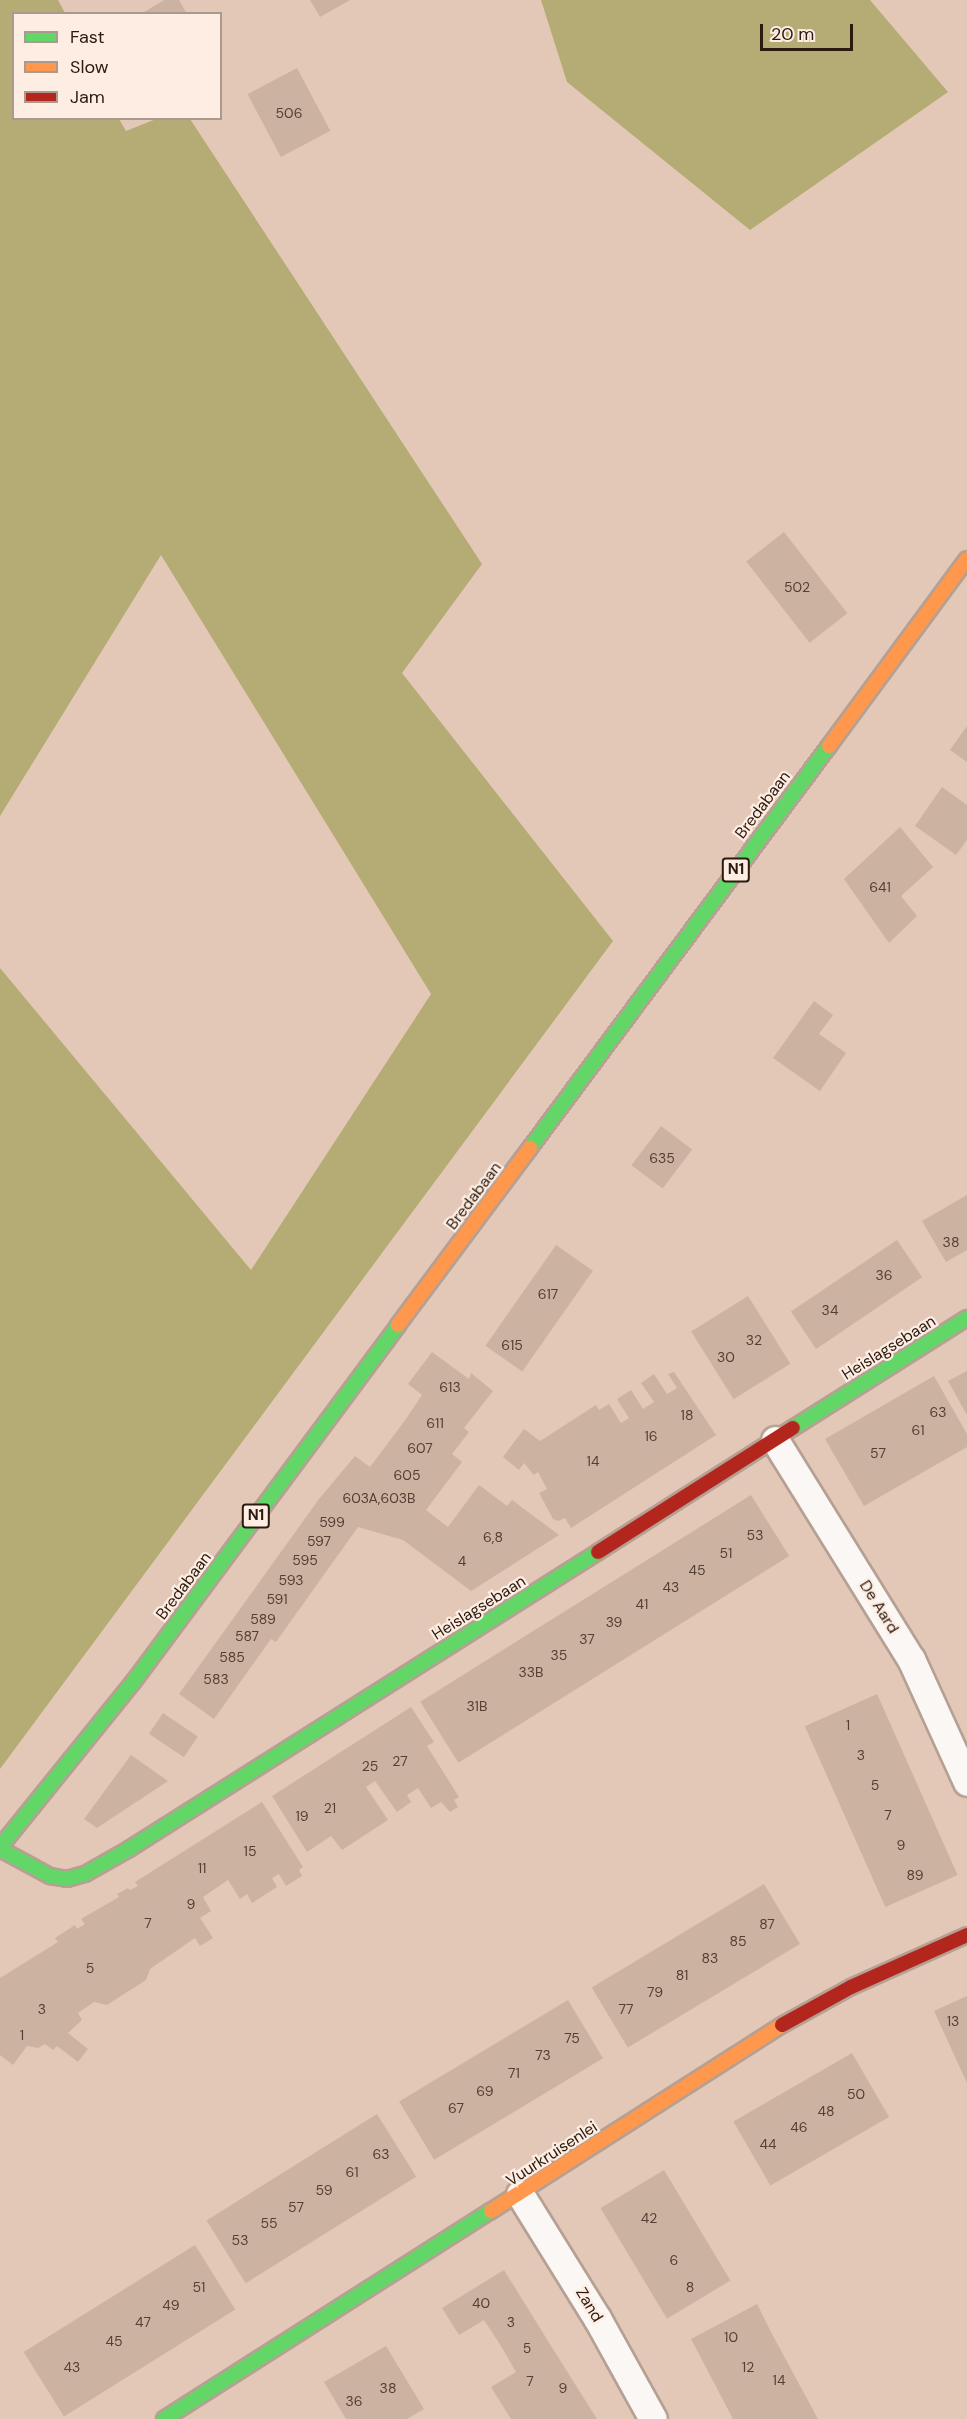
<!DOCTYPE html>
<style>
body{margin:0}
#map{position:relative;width:967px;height:2419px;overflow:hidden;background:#e3c8b7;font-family:"DM Sans",sans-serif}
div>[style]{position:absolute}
.forest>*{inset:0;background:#b5ac75}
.building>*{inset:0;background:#ccb2a1;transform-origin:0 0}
.roads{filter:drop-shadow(2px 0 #b5a093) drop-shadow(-2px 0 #b5a093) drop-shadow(0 2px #b5a093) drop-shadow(0 -2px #b5a093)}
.street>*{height:27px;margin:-13.5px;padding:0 13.5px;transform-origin:13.5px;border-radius:13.5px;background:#fbf7f4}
.fast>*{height:14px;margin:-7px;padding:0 7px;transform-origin:7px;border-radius:7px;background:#63d668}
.slow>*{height:14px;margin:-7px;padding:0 7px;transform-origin:7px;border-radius:7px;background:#ff974d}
.jam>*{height:14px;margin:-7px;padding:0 7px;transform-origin:7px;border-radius:7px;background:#b3261e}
span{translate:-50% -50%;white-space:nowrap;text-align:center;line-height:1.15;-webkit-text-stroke:4.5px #fdede3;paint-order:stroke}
.number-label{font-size:14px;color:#544033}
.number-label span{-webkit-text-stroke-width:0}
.shield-label span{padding:2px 4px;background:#fdede3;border:2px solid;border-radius:4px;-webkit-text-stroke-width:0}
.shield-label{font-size:15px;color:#2c1a0e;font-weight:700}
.street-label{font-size:16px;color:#2c1a0e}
.legend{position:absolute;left:12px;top:12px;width:210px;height:108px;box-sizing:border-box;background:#fdede3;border:2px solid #a9998e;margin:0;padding:8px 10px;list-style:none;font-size:18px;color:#2c1a0e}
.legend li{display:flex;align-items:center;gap:12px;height:30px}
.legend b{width:30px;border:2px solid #a9998e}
.scale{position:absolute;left:760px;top:24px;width:93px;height:27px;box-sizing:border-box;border:3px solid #2c1a0e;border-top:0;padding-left:8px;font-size:18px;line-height:21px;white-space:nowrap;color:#2c1a0e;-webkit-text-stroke:4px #fdede3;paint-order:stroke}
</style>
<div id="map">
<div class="forest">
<i style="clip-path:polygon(0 0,58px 0,65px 13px,14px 14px,14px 118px,119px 119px,126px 131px,156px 119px,190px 119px,482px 564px,402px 673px,613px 941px,0 1769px,0 968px,251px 1270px,431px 994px,161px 555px,0 816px)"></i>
<i style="clip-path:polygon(541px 0,870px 0,948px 92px,750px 230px,567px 82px)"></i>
</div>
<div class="building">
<i style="clip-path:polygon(164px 0,179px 0,187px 14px,141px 14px)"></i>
<i style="clip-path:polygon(310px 0,350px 0,320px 17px)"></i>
<i style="left:297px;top:68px;width:71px;height:56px;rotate:62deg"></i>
<i style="left:784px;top:532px;width:103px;height:48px;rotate:52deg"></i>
<i style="clip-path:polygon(967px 726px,967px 762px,950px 750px)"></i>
<i style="clip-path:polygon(942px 787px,967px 805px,967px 840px,956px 855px,915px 826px)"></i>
<i style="clip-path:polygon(900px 827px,933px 867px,901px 896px,917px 916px,889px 943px,844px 879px)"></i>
<i style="clip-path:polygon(814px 1001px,833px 1015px,819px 1034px,846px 1053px,820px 1091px,773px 1058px)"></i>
<i style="left:661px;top:1126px;width:39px;height:49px;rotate:37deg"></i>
<i style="clip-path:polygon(967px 1195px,967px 1250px,946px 1262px,922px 1221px)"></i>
<i style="left:897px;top:1240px;width:45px;height:128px;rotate:56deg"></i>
<i style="left:556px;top:1245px;width:45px;height:123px;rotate:35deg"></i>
<i style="left:748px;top:1296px;width:80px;height:67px;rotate:58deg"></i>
<i style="clip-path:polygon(432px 1352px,469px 1379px,471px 1373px,493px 1391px,464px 1428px,469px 1432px,452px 1454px,462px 1462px,426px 1510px,448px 1527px,479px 1485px,507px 1506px,512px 1500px,559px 1535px,471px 1591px,403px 1540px,358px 1527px,276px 1642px,271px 1639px,214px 1719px,179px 1694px,319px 1499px,355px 1456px,370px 1467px,406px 1419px,422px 1395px,408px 1384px)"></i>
<i style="clip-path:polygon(967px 1371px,967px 1415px,948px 1381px)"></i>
<i style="clip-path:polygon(674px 1372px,716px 1435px,571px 1528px,565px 1518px,558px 1521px,553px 1519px,539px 1493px,547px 1489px,538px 1472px,534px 1475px,524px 1463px,519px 1470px,503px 1457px,524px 1429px,540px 1441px,596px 1405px,599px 1410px,609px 1404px,621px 1423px,629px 1418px,617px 1399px,631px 1390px,643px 1409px,654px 1402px,641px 1383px,654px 1374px,667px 1394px,677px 1388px,668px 1374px)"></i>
<i style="clip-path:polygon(934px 1376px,967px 1434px,967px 1447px,864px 1506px,825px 1439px)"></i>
<i style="left:751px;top:1495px;width:72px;height:390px;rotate:58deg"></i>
<i style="left:877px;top:1694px;width:198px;height:79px;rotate:66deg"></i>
<i style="clip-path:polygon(411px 1707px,434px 1742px,427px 1746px,459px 1797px,454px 1800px,458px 1807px,450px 1812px,441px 1802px,431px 1808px,418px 1788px,407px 1795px,411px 1802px,397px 1812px,375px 1781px,366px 1787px,388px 1820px,342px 1850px,331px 1836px,307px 1852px,272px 1796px)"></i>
<i style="left:163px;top:1713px;width:42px;height:25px;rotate:34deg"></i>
<i style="clip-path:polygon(131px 1755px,168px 1781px,97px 1828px,84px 1819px)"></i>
<i style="clip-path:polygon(262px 1802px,303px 1867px,299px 1870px,302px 1876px,286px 1886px,279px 1874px,272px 1878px,277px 1887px,252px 1903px,247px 1894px,240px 1899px,228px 1880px,203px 1897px,211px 1911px,200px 1918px,213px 1938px,200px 1946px,195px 1938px,150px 1969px,146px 1980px,107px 2005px,94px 2002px,78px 2013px,82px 2020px,68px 2033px,88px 2049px,78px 2062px,57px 2046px,53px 2050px,45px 2044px,38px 2048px,27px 2046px,13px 2065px,0 2055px,0 1978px,58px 1942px,55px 1938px,75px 1925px,77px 1929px,85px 1924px,81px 1919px,119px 1897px,117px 1894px,128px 1888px,130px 1890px,138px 1886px,135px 1882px)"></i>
<i style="left:764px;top:1884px;width:70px;height:201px;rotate:59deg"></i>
<i style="clip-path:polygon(967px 1996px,967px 2083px,934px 2011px)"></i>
<i style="left:568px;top:2000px;width:68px;height:197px;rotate:59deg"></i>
<i style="left:852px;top:2053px;width:74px;height:137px;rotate:60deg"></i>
<i style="left:377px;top:2114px;width:74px;height:201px;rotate:58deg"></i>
<i style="left:664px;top:2170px;width:129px;height:74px;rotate:59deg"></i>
<i style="left:195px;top:2245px;width:76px;height:202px;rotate:58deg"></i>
<i style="clip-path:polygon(504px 2270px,553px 2349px,597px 2419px,511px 2419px,491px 2387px,516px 2372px,501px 2346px,484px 2320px,459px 2335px,442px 2308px)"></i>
<i style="clip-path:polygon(757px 2304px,772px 2334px,818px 2419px,733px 2419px,691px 2339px)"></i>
<i style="clip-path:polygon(386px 2346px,424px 2409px,407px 2419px,346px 2419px,324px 2382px)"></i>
</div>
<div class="roads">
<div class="street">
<i style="left:775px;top:1440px;width:258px;rotate:58.2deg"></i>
<i style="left:911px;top:1659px;width:135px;rotate:65.5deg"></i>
<i style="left:520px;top:2194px;width:146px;rotate:58.2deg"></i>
<i style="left:597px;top:2318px;width:115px;rotate:61deg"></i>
</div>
<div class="fast">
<i style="left:530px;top:1148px;width:501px;rotate:-53.36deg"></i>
<i style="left:793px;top:1428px;width:206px;rotate:-32.3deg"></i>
<i style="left:0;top:1847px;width:213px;rotate:-51.1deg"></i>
<i style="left:134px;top:1681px;width:443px;rotate:-53.4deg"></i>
<i style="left:0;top:1849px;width:57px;rotate:28.4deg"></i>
<i style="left:50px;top:1876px;width:17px;rotate:10deg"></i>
<i style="left:67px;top:1879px;width:19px;rotate:-16deg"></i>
<i style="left:85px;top:1874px;width:51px;rotate:-29.6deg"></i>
<i style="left:129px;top:1849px;width:555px;rotate:-32.34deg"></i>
<i style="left:164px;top:2419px;width:388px;rotate:-32.5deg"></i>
</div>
<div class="slow">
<i style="left:829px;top:746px;width:232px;rotate:-53.6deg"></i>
<i style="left:398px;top:1325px;width:221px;rotate:-53.3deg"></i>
<i style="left:491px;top:2211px;width:345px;rotate:-32.6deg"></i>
</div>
<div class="jam">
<i style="left:598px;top:1552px;width:231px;rotate:-32.5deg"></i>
<i style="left:782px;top:2025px;width:79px;rotate:-28.8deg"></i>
<i style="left:851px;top:1987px;width:127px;rotate:-24.1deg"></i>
</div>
</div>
<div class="number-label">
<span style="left:289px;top:113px">506</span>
<span style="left:797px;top:587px">502</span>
<span style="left:880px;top:887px">641</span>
<span style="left:662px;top:1158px">635</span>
<span style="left:951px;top:1242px">38</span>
<span style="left:884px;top:1275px">36</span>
<span style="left:548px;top:1294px">617</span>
<span style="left:830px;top:1310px">34</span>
<span style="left:754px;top:1340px">32</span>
<span style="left:512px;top:1345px">615</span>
<span style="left:726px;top:1357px">30</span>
<span style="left:450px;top:1387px">613</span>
<span style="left:938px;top:1412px">63</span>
<span style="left:687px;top:1415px">18</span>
<span style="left:435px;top:1423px">611</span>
<span style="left:918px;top:1430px">61</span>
<span style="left:651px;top:1436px">16</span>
<span style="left:420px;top:1448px">607</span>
<span style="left:878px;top:1453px">57</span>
<span style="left:593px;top:1461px">14</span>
<span style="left:407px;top:1475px">605</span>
<span style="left:379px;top:1498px">603A,603B</span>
<span style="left:332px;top:1522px">599</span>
<span style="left:755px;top:1535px">53</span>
<span style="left:493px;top:1537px">6,8</span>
<span style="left:319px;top:1541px">597</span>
<span style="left:726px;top:1553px">51</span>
<span style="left:305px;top:1560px">595</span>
<span style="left:462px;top:1561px">4</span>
<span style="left:697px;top:1570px">45</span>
<span style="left:291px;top:1580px">593</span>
<span style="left:671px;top:1587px">43</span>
<span style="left:277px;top:1599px">591</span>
<span style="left:642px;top:1604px">41</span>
<span style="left:263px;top:1619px">589</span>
<span style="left:614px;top:1622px">39</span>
<span style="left:247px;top:1636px">587</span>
<span style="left:587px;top:1639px">37</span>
<span style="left:559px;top:1655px">35</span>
<span style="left:232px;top:1657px">585</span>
<span style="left:531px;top:1672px">33B</span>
<span style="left:216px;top:1679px">583</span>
<span style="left:477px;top:1706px">31B</span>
<span style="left:848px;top:1725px">1</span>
<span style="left:861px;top:1755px">3</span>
<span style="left:400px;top:1761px">27</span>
<span style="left:370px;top:1766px">25</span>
<span style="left:875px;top:1785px">5</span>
<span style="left:330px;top:1808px">21</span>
<span style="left:888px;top:1815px">7</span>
<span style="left:302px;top:1816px">19</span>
<span style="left:901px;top:1845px">9</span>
<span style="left:250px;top:1851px">15</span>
<span style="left:202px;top:1868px">11</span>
<span style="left:915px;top:1875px">89</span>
<span style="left:191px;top:1904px">9</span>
<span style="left:148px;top:1923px">7</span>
<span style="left:767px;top:1924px">87</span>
<span style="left:738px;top:1941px">85</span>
<span style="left:710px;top:1958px">83</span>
<span style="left:90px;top:1968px">5</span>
<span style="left:682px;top:1975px">81</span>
<span style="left:655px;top:1992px">79</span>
<span style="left:42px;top:2009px">3</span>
<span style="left:626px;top:2009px">77</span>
<span style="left:953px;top:2021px">13</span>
<span style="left:22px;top:2035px">1</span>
<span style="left:572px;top:2038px">75</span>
<span style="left:543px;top:2055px">73</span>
<span style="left:514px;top:2073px">71</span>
<span style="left:485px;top:2091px">69</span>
<span style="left:856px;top:2094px">50</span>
<span style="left:456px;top:2108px">67</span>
<span style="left:826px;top:2111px">48</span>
<span style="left:799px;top:2127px">46</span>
<span style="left:768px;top:2144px">44</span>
<span style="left:381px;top:2154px">63</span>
<span style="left:352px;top:2172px">61</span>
<span style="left:324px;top:2190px">59</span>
<span style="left:296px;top:2207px">57</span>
<span style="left:649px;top:2218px">42</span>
<span style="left:269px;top:2223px">55</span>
<span style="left:240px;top:2240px">53</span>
<span style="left:674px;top:2260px">6</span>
<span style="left:199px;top:2287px">51</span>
<span style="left:690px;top:2287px">8</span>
<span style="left:481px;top:2303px">40</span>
<span style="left:171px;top:2305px">49</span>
<span style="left:143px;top:2322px">47</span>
<span style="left:511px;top:2322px">3</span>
<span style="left:731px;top:2337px">10</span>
<span style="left:114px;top:2341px">45</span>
<span style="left:527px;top:2348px">5</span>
<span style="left:72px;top:2367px">43</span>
<span style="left:748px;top:2367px">12</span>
<span style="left:779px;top:2380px">14</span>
<span style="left:530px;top:2381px">7</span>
<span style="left:388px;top:2388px">38</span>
<span style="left:563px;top:2388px">9</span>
<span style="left:354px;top:2401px">36</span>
</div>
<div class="shield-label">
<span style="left:736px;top:870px">N1</span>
<span style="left:256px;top:1516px">N1</span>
</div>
<div class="street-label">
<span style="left:763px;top:805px;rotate:-53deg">Bredabaan</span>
<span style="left:474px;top:1196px;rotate:-53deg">Bredabaan</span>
<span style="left:889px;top:1348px;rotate:-32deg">Heislagsebaan</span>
<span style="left:184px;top:1586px;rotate:-53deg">Bredabaan</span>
<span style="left:879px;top:1607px;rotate:58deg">De Aard</span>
<span style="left:479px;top:1608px;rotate:-32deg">Heislagsebaan</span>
<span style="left:552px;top:2154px;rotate:-33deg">Vuurkruisenlei</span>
<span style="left:589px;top:2305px;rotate:59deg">Zand</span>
</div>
<ul class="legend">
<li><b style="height:8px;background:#63d668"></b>Fast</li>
<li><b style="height:8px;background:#ff974d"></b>Slow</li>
<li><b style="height:8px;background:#b3261e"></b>Jam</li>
</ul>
<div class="scale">20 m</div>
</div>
